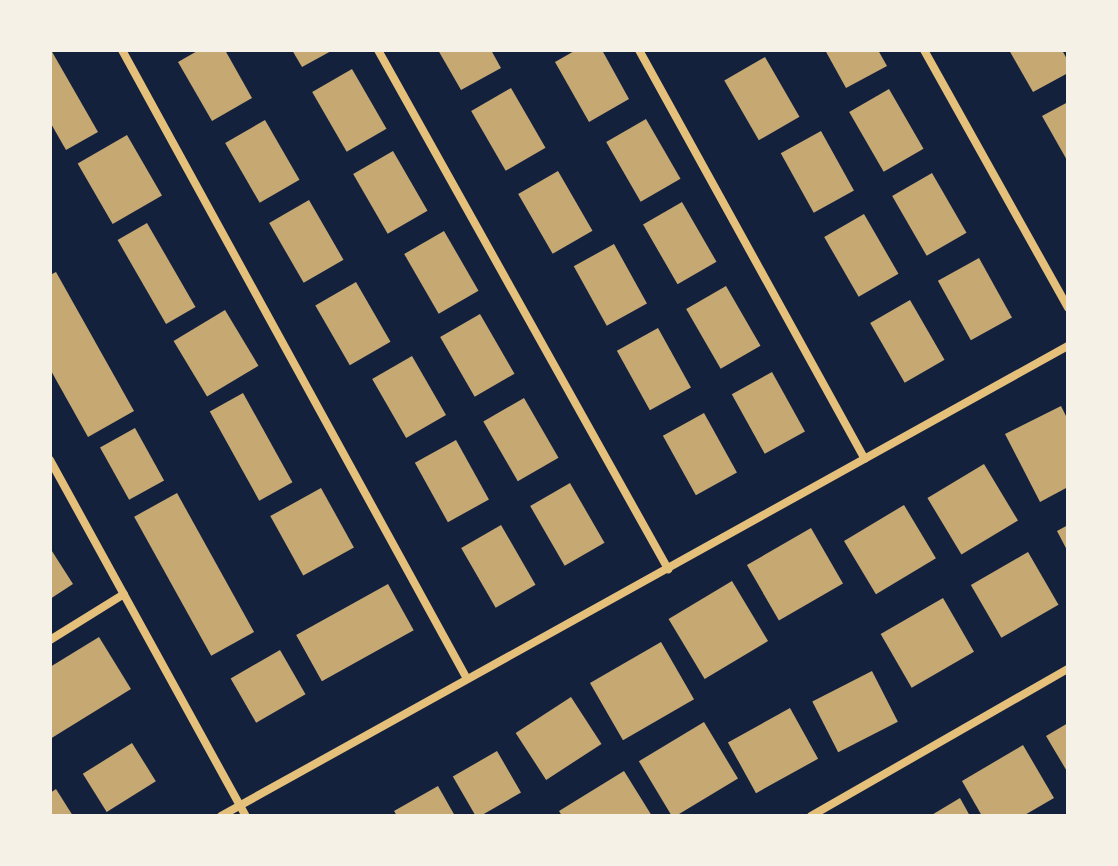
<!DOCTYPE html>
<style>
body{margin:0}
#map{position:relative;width:1118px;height:866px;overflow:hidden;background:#14213d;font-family:Georgia,serif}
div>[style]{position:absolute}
.building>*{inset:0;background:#c6a872;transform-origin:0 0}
.minor>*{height:8px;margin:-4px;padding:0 4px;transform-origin:4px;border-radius:4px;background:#e5c07b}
span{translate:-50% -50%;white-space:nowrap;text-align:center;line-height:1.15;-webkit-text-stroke:8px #f6f1e7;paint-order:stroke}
.frame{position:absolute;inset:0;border:52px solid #f6f1e7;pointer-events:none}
</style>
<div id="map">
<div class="building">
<i style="clip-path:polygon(51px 50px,98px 132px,66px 150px,50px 122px)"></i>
<i style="clip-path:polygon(199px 50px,225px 50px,252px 98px,212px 121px,178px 62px)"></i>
<i style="clip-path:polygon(292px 50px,333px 50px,302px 67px)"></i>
<i style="clip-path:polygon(438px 50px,491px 50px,501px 68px,461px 90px)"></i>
<i style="clip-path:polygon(576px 50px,602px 50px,629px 99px,589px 122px,555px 62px)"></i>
<i style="clip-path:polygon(825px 50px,878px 50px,887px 66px,846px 88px)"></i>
<i style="clip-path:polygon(1009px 50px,1062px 50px,1068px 61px,1068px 73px,1033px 92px)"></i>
<i style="left:765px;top:57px;width:69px;height:47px;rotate:60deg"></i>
<i style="left:352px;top:69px;width:69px;height:46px;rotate:60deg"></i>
<i style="left:511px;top:88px;width:69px;height:46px;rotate:60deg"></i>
<i style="left:889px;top:89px;width:69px;height:46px;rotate:60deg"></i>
<i style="clip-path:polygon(1068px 102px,1068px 162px,1042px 116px)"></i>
<i style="left:646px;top:119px;width:69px;height:46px;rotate:60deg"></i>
<i style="left:265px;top:120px;width:69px;height:46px;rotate:60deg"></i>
<i style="left:821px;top:131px;width:68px;height:46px;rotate:61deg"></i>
<i style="left:127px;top:135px;width:70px;height:57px;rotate:60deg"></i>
<i style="left:393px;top:151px;width:69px;height:46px;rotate:60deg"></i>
<i style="left:558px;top:171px;width:69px;height:46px;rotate:60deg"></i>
<i style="left:932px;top:173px;width:69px;height:46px;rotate:60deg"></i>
<i style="left:309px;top:200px;width:69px;height:46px;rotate:60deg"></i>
<i style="left:682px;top:202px;width:69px;height:45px;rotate:60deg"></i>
<i style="left:864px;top:214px;width:69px;height:46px;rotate:60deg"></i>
<i style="left:147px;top:223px;width:97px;height:34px;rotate:60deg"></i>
<i style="left:444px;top:231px;width:69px;height:46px;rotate:60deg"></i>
<i style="left:614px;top:244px;width:68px;height:46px;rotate:61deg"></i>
<i style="left:979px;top:258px;width:68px;height:47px;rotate:61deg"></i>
<i style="clip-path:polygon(56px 272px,134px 411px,88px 437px,50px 369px,50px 275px)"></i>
<i style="left:356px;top:282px;width:69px;height:47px;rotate:60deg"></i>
<i style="left:726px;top:286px;width:69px;height:46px;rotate:60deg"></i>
<i style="left:910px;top:300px;width:69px;height:46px;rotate:60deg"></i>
<i style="left:225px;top:310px;width:65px;height:60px;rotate:59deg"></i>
<i style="left:480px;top:314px;width:69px;height:46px;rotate:60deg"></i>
<i style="left:658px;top:328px;width:68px;height:47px;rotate:61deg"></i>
<i style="left:412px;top:356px;width:68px;height:46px;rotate:60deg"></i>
<i style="left:772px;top:372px;width:68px;height:46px;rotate:61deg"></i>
<i style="left:243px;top:393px;width:102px;height:38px;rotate:61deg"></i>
<i style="left:524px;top:398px;width:69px;height:47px;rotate:60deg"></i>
<i style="clip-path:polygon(1061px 406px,1068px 420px,1068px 487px,1040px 502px,1005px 434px)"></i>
<i style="left:704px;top:413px;width:68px;height:47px;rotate:61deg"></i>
<i style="left:135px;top:428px;width:60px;height:40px;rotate:61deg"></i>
<i style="left:456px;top:440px;width:68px;height:47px;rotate:61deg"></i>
<i style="left:984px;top:464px;width:66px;height:66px;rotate:59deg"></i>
<i style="left:570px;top:483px;width:69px;height:46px;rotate:60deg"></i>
<i style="left:321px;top:488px;width:68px;height:58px;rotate:61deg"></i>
<i style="left:177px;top:493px;width:159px;height:49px;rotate:61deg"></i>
<i style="left:904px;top:505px;width:62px;height:70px;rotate:59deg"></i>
<i style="left:501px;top:525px;width:69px;height:46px;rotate:60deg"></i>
<i style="clip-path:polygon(1068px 525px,1068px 552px,1057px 531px)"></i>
<i style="left:811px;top:528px;width:64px;height:74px;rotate:60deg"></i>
<i style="clip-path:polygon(50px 548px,73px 584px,50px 599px)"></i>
<i style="left:1028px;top:552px;width:61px;height:66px;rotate:60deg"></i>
<i style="left:732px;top:581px;width:70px;height:74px;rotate:59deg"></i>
<i style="left:388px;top:584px;width:53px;height:105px;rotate:61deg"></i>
<i style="left:943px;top:598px;width:62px;height:72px;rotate:60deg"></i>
<i style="clip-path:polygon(99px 637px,131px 689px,50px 739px,50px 667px)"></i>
<i style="left:661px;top:642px;width:66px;height:82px;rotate:60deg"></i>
<i style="left:280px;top:650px;width:51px;height:57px;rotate:60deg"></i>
<i style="left:872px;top:671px;width:57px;height:67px;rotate:63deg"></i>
<i style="left:571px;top:697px;width:56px;height:66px;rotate:57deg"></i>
<i style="left:790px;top:708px;width:58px;height:71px;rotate:61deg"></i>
<i style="left:704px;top:722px;width:66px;height:76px;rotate:59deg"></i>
<i style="clip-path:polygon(1068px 723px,1068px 773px,1046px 736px)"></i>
<i style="left:132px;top:743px;width:45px;height:58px;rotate:58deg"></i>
<i style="clip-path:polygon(1023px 745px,1054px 798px,1023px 816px,982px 816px,962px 781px)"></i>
<i style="left:497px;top:751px;width:48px;height:51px;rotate:60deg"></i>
<i style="clip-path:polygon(624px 771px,652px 816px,562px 816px,559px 811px)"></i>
<i style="clip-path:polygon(438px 786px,455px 816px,397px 816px,394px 811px)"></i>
<i style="clip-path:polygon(56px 789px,73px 816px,50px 816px,50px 793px)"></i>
<i style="clip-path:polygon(960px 798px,970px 816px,930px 816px)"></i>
</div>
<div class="minor">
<i style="left:122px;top:50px;width:715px;rotate:61.25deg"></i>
<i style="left:378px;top:50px;width:595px;rotate:60.8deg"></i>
<i style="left:639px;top:50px;width:467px;rotate:61.1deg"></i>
<i style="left:924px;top:50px;width:295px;rotate:60.8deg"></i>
<i style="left:50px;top:460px;width:406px;rotate:61.2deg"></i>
<i style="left:50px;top:640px;width:87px;rotate:-31.9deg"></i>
<i style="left:221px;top:816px;width:969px;rotate:-29.03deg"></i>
<i style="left:811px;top:816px;width:296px;rotate:-29.8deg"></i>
</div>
<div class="frame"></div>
</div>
